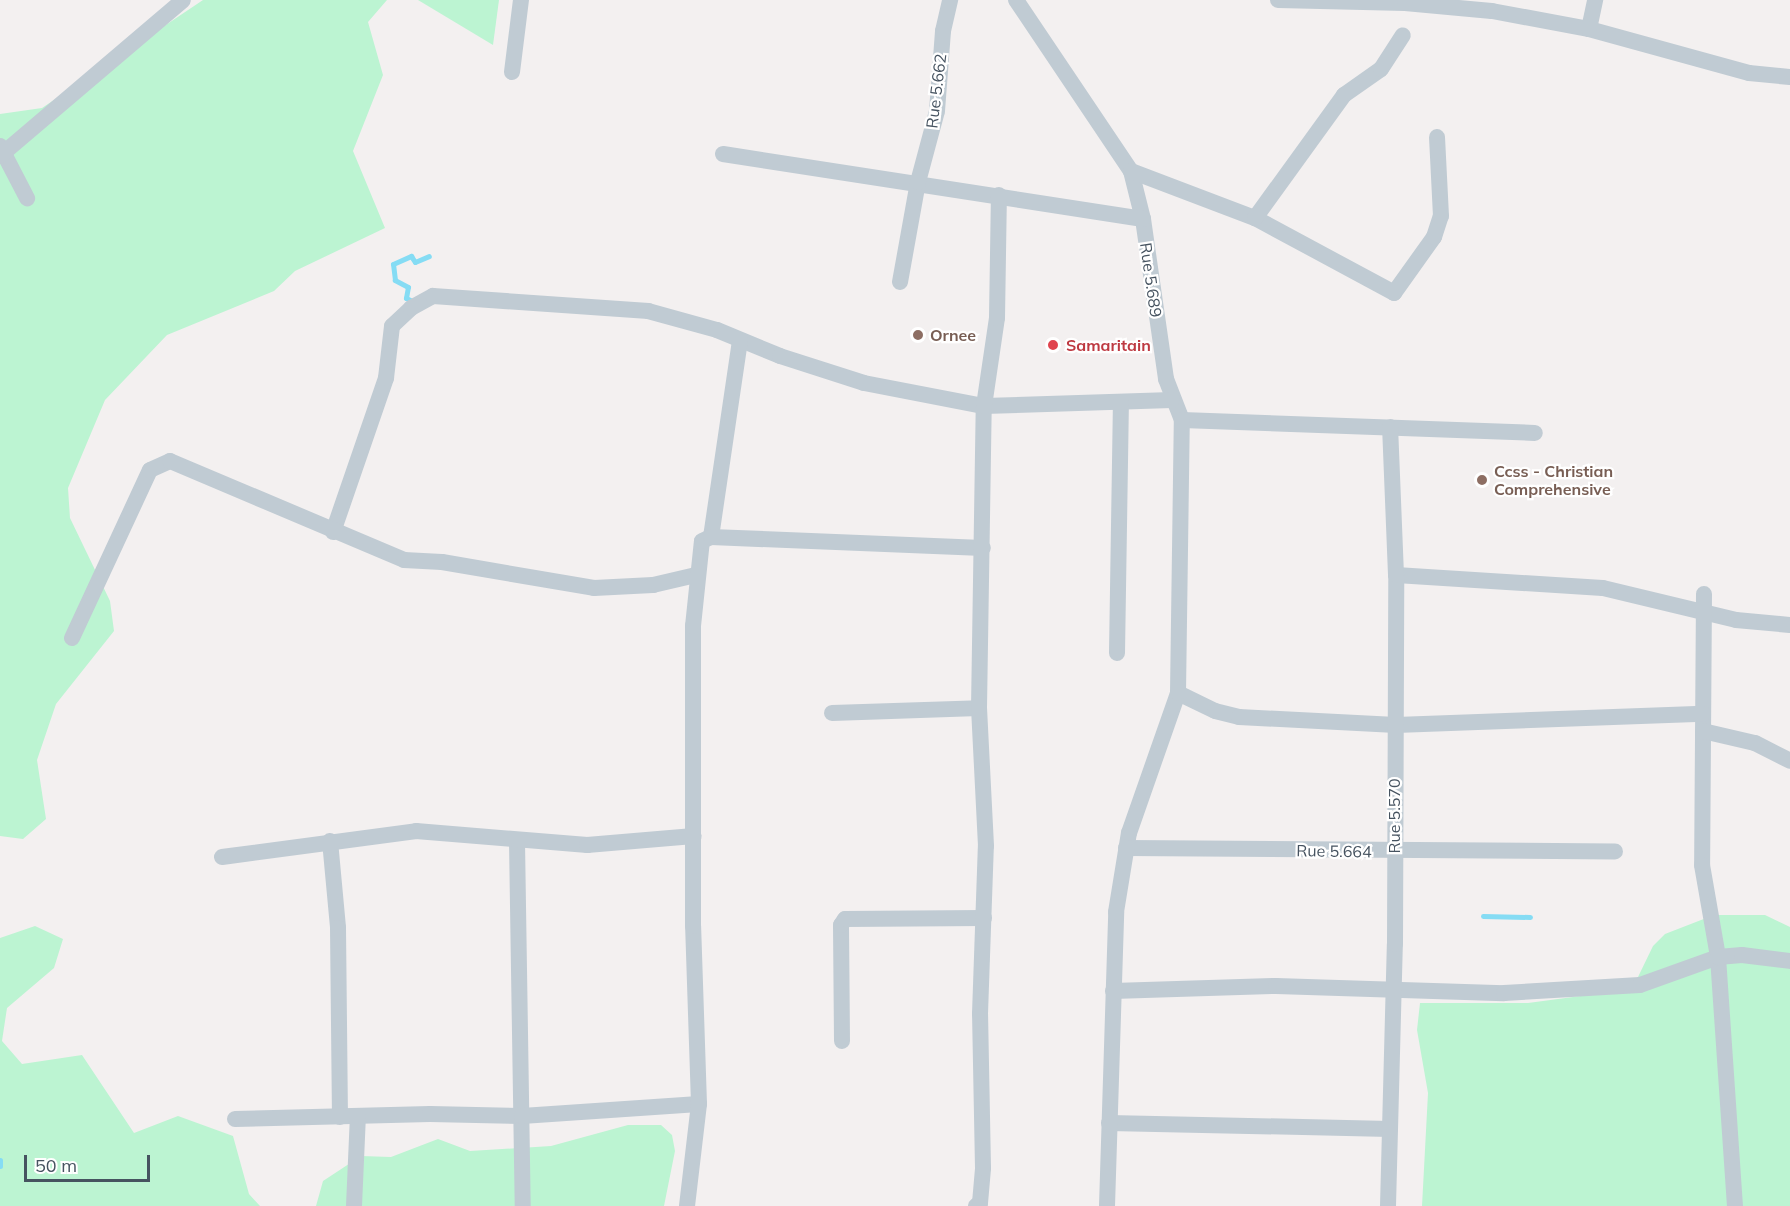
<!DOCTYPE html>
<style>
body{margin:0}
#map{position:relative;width:1790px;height:1206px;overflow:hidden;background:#f3f0f0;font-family:Mulish,sans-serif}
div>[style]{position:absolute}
.green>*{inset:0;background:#bcf4d2}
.stream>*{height:5px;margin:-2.5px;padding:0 2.5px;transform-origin:2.5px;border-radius:2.5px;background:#85dcf4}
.minor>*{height:16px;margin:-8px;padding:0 8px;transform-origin:8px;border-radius:8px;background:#c0cbd3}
.dots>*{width:16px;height:16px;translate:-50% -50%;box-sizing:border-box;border:3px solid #fff;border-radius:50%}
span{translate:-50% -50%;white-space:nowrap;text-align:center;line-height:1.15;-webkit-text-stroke:4.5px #fff;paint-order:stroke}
.street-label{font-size:16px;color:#465360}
.education-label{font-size:16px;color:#785e54;font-weight:700}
.left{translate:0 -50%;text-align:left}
.health-label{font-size:16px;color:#be3a42;font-weight:700}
.scale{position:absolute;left:24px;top:1155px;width:126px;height:27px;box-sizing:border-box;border:3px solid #465360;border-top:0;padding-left:8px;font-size:18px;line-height:21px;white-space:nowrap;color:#465360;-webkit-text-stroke:4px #fff;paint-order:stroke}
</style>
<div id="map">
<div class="green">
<i style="clip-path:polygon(203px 0,387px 0,368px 22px,383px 75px,353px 151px,385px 228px,295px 271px,274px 291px,167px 335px,105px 400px,68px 488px,70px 518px,110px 601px,114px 631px,56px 704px,37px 760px,46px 819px,23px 839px,0 836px,0 114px,42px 108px)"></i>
<i style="clip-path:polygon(418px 0,499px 0,493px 45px)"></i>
<i style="clip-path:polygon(1714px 915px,1765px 915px,1790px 927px,1790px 1206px,1422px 1206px,1428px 1093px,1417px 1030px,1420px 1003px,1528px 1003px,1618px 991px,1638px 977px,1653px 946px,1665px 934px)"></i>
<i style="clip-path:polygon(35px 926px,63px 939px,54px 968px,7px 1008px,2px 1041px,22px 1064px,82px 1055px,134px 1133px,178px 1116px,233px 1136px,249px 1194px,260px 1206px,0 1206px,0 938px)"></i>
<i style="clip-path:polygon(628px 1125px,661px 1125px,672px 1135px,675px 1151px,664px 1206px,316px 1206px,323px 1181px,361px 1156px,391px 1157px,438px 1139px,470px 1151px,551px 1146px)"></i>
</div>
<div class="stream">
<i style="left:414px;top:302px;width:9px;rotate:-153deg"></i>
<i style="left:406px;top:298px;width:11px;rotate:-80deg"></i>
<i style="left:408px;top:287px;width:15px;rotate:-152deg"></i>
<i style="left:395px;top:280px;width:16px;rotate:-97deg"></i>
<i style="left:393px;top:264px;width:20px;rotate:-24deg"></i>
<i style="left:411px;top:256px;width:7px;rotate:56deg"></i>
<i style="left:415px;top:262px;width:15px;rotate:-23deg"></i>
<i style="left:1483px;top:916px;width:47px;rotate:1.2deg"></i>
<i style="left:0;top:1160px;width:6px;rotate:90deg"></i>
</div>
<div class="minor">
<i style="left:1016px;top:0;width:206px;rotate:56.1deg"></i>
<i style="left:1131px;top:171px;width:49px;rotate:76deg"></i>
<i style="left:1143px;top:219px;width:162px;rotate:81.8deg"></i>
<i style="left:1166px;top:379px;width:44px;rotate:68.7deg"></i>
<i style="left:1182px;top:420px;width:353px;rotate:2.1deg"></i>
<i style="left:1278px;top:0;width:127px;rotate:1.4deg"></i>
<i style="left:1405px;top:3px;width:87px;rotate:5.3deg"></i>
<i style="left:1492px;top:11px;width:99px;rotate:10.5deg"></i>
<i style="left:1589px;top:29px;width:166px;rotate:15.4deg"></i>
<i style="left:1749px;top:73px;width:41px;rotate:5.6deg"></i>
<i style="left:1589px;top:29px;width:30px;rotate:-78deg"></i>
<i style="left:512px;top:72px;width:73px;rotate:-82.9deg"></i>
<i style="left:0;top:146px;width:59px;rotate:62.6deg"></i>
<i style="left:723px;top:154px;width:425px;rotate:8.8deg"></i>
<i style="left:0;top:156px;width:240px;rotate:-40.4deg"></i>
<i style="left:1131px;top:171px;width:133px;rotate:20.8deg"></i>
<i style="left:1255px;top:218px;width:158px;rotate:28.3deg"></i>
<i style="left:1394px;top:293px;width:69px;rotate:-54.5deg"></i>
<i style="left:1434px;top:237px;width:22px;rotate:-72deg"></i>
<i style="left:1441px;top:216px;width:79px;rotate:-92.9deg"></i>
<i style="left:1255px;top:218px;width:152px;rotate:-54.1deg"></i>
<i style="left:1344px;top:95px;width:45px;rotate:-35.1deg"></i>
<i style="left:1381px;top:69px;width:40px;rotate:-57.1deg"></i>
<i style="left:900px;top:282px;width:102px;rotate:-79.8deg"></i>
<i style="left:918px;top:182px;width:73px;rotate:-75deg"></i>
<i style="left:937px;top:111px;width:80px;rotate:-85.7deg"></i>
<i style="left:943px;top:31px;width:32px;rotate:-77deg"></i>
<i style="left:333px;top:532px;width:163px;rotate:-71deg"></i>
<i style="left:386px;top:378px;width:52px;rotate:-83.4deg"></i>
<i style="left:392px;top:326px;width:26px;rotate:-43deg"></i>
<i style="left:411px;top:308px;width:25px;rotate:-29deg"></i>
<i style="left:433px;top:296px;width:216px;rotate:4deg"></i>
<i style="left:648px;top:311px;width:72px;rotate:15.4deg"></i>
<i style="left:717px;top:330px;width:68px;rotate:22.4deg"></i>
<i style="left:780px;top:356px;width:88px;rotate:17.8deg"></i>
<i style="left:864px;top:383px;width:122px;rotate:10.9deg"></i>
<i style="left:984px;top:406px;width:188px;rotate:-1.8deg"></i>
<i style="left:711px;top:537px;width:199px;rotate:-81.6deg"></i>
<i style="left:1396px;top:575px;width:207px;rotate:3.6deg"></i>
<i style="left:1603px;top:588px;width:137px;rotate:13.5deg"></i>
<i style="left:1736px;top:620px;width:54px;rotate:5.3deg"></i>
<i style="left:1704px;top:594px;width:271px;rotate:90.4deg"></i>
<i style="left:1702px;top:865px;width:93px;rotate:80.1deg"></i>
<i style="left:1718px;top:957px;width:250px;rotate:86.1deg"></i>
<i style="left:72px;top:638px;width:185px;rotate:-65.1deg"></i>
<i style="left:150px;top:470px;width:22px;rotate:-24deg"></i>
<i style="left:170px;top:461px;width:254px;rotate:22.9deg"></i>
<i style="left:404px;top:560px;width:38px;rotate:3deg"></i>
<i style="left:442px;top:562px;width:154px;rotate:9.7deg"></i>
<i style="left:594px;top:588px;width:59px;rotate:-2.9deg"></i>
<i style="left:653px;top:585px;width:44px;rotate:-13.1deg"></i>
<i style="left:1117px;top:653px;width:251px;rotate:-89.1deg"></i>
<i style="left:1178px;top:693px;width:41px;rotate:25.9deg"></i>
<i style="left:1215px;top:711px;width:25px;rotate:14deg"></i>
<i style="left:1239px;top:717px;width:157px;rotate:2.9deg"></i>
<i style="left:1396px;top:725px;width:307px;rotate:-2.1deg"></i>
<i style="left:832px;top:713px;width:147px;rotate:-1.9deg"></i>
<i style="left:1703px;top:731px;width:53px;rotate:13deg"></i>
<i style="left:1755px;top:743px;width:39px;rotate:27deg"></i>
<i style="left:330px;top:841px;width:87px;rotate:84.7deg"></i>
<i style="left:338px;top:928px;width:189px;rotate:89.4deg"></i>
<i style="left:517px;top:842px;width:364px;rotate:89.1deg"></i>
<i style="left:1126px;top:848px;width:489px;rotate:0.4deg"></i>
<i style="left:222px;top:857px;width:196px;rotate:-7.6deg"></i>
<i style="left:416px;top:831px;width:172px;rotate:4.7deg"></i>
<i style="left:587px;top:845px;width:107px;rotate:-4.8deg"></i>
<i style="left:1113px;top:991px;width:163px;rotate:-1.8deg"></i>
<i style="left:1276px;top:986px;width:228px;rotate:1.8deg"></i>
<i style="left:1504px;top:993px;width:136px;rotate:-3.4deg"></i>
<i style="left:1640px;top:985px;width:83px;rotate:-19.7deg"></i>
<i style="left:1718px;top:957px;width:24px;rotate:-5deg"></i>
<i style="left:1742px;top:955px;width:48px;rotate:7.1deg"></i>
<i style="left:842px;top:1041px;width:116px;rotate:-90.5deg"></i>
<i style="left:841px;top:925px;width:7px;rotate:-56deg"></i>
<i style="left:845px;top:919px;width:139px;rotate:-0.4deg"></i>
<i style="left:235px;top:1119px;width:195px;rotate:-1.5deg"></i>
<i style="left:430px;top:1114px;width:92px;rotate:1.2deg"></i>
<i style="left:522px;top:1116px;width:177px;rotate:-3.9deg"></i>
<i style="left:1109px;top:1123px;width:281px;rotate:1.2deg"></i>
<i style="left:354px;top:1206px;width:90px;rotate:-87.5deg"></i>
<i style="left:687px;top:1206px;width:103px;rotate:-83.3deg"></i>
<i style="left:699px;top:1104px;width:178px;rotate:-91.9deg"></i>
<i style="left:693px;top:926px;width:300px;rotate:-90deg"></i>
<i style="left:693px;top:626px;width:85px;rotate:-84deg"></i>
<i style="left:702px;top:541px;width:10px;rotate:-24deg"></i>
<i style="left:711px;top:537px;width:272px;rotate:2.3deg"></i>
<i style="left:976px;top:1206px;width:5px;rotate:-37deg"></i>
<i style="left:980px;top:1203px;width:35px;rotate:-85deg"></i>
<i style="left:983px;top:1168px;width:154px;rotate:-91.1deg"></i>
<i style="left:980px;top:1014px;width:168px;rotate:-88deg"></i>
<i style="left:986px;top:846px;width:138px;rotate:-92.9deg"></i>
<i style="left:979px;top:708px;width:302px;rotate:-89.1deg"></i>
<i style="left:984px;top:406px;width:89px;rotate:-81.6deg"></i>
<i style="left:997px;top:318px;width:123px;rotate:-89.1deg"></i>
<i style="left:1107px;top:1206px;width:294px;rotate:-88.2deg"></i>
<i style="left:1116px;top:912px;width:80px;rotate:-80.7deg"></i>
<i style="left:1129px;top:833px;width:148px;rotate:-70.7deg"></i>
<i style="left:1178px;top:693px;width:273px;rotate:-89.2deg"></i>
<i style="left:1388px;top:1206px;width:262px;rotate:-88.5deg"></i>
<i style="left:1395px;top:944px;width:369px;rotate:-89.8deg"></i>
<i style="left:1396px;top:575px;width:148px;rotate:-92.3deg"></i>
</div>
<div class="dots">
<i style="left:918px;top:335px;background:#8d6e63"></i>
<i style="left:1053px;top:345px;background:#e0444e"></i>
<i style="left:1482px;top:480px;background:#8d6e63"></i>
</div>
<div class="street-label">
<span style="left:936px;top:91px;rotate:-83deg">Rue 5.662</span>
<span style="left:1151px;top:280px;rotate:82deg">Rue 5.689</span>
<span style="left:1394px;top:816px;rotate:-90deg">Rue 5.570</span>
<span style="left:1334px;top:851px;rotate:1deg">Rue 5.664</span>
</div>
<div class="education-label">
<span class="left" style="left:930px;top:335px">Ornee</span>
<span class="left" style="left:1494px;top:480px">Ccss - Christian<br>Comprehensive</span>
</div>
<div class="health-label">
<span class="left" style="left:1066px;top:345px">Samaritain</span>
</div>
<div class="scale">50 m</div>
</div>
